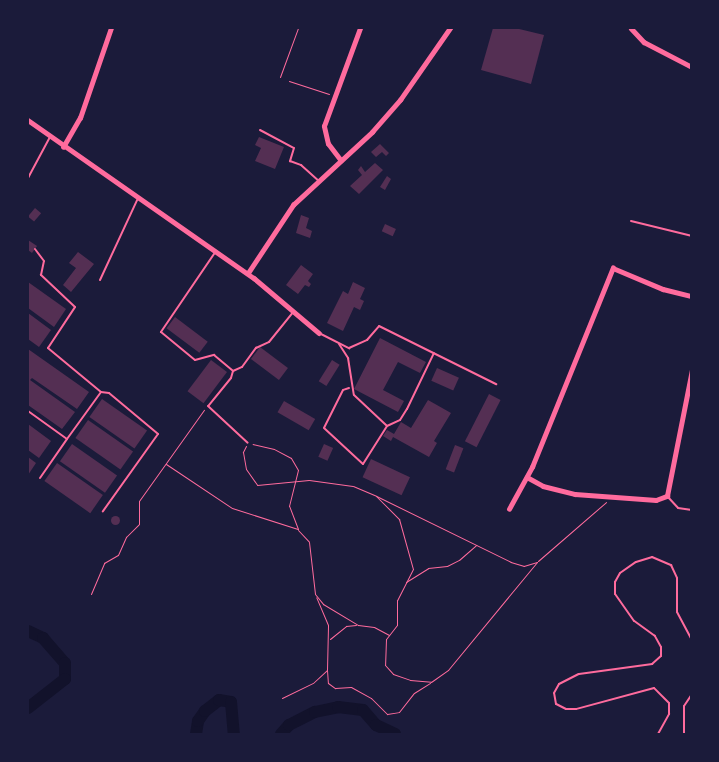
<!DOCTYPE html>
<style>
body{margin:0}
#map{position:relative;width:719px;height:762px;overflow:hidden;background:#1b1b3a;font-family:Lora,serif}
div>[style]{position:absolute}
.river>*{height:12px;margin:-6px;padding:0 6px;transform-origin:6px;border-radius:6px;background:#12122b}
.building>*{inset:0;background:#542f53;transform-origin:0 0}
.round{border-radius:50%}
.path>*{height:1px;margin:-0.5px;padding:0 0.5px;transform-origin:0.5px;border-radius:0.5px;background:#ff6b9d}
.service>*{height:2px;margin:-1px;padding:0 1px;transform-origin:1px;border-radius:1px;background:#ff6b9d}
.minor>*{height:4.5px;margin:-2.25px;padding:0 2.25px;transform-origin:2.25px;border-radius:2.25px;background:#ff6b9d}
span{translate:-50% -50%;white-space:nowrap;text-align:center;line-height:1.15;-webkit-text-stroke:5px #1b1b3a;paint-order:stroke}
.frame{position:absolute;inset:0;border:29px solid #1b1b3a;pointer-events:none}
</style>
<div id="map">
<div class="river">
<i style="left:28px;top:631px;width:17px;rotate:25deg"></i>
<i style="left:43px;top:638px;width:33px;rotate:49deg"></i>
<i style="left:65px;top:663px;width:16px;rotate:90deg"></i>
<i style="left:65px;top:679px;width:47px;rotate:141.9deg"></i>
<i style="left:196px;top:734px;width:13px;rotate:-81deg"></i>
<i style="left:198px;top:721px;width:12px;rotate:-55deg"></i>
<i style="left:205px;top:711px;width:18px;rotate:-38deg"></i>
<i style="left:219px;top:700px;width:12px;rotate:9deg"></i>
<i style="left:231px;top:702px;width:32px;rotate:85deg"></i>
<i style="left:281px;top:734px;width:12px;rotate:-48deg"></i>
<i style="left:289px;top:725px;width:29px;rotate:-27deg"></i>
<i style="left:315px;top:712px;width:24px;rotate:-12deg"></i>
<i style="left:338px;top:707px;width:25px;rotate:7deg"></i>
<i style="left:363px;top:710px;width:20px;rotate:49deg"></i>
<i style="left:376px;top:725px;width:21px;rotate:25deg"></i>
</div>
<div class="building">
<i style="clip-path:polygon(493px 28px,515px 28px,544px 35px,531px 84px,481px 70px)"></i>
<i style="clip-path:polygon(259px 137px,284px 147px,275px 169px,255px 161px,261px 148px,255px 145px)"></i>
<i style="clip-path:polygon(380px 144px,389px 153px,386px 156px,382px 152px,376px 157px,371px 152px)"></i>
<i style="clip-path:polygon(375px 163px,383px 170px,359px 194px,350px 186px,362px 175px,358px 170px,361px 166px,365px 172px)"></i>
<i style="clip-path:polygon(387px 176px,391px 179px,385px 190px,380px 187px)"></i>
<i style="left:35px;top:208px;width:8px;height:11px;rotate:40deg"></i>
<i style="clip-path:polygon(301px 215px,309px 218px,306px 228px,312px 231px,310px 238px,296px 233px)"></i>
<i style="left:385px;top:224px;width:12px;height:8px;rotate:24deg"></i>
<i style="clip-path:polygon(28px 240px,37px 246px,32px 253px,28px 250px)"></i>
<i style="clip-path:polygon(78px 252px,94px 264px,71px 292px,63px 285px,76px 268px,69px 263px)"></i>
<i style="clip-path:polygon(301px 265px,313px 274px,308px 281px,311px 284px,309px 287px,305px 285px,298px 294px,286px 285px)"></i>
<i style="clip-path:polygon(28px 282px,66px 309px,54px 327px,28px 308px)"></i>
<i style="clip-path:polygon(353px 282px,365px 288px,360px 299px,364px 301px,360px 310px,354px 307px,343px 331px,327px 323px,343px 291px,348px 294px)"></i>
<i style="clip-path:polygon(28px 313px,51px 330px,39px 347px,28px 339px)"></i>
<i style="left:175px;top:317px;width:41px;height:14px;rotate:37deg"></i>
<i style="clip-path:polygon(380px 338px,426px 362px,420px 373px,398px 362px,383px 390px,404px 401px,398px 412px,354px 389px)"></i>
<i style="left:260px;top:347px;width:35px;height:15px;rotate:37deg"></i>
<i style="clip-path:polygon(28px 349px,89px 392px,77px 409px,32px 378px,30px 380px,75px 412px,62px 429px,28px 405px)"></i>
<i style="left:211px;top:360px;width:20px;height:39px;rotate:37deg"></i>
<i style="left:332px;top:360px;width:9px;height:25px;rotate:32deg"></i>
<i style="left:437px;top:368px;width:24px;height:14px;rotate:24deg"></i>
<i style="left:489px;top:394px;width:13px;height:53px;rotate:27deg"></i>
<i style="left:102px;top:399px;width:55px;height:22px;rotate:35deg"></i>
<i style="clip-path:polygon(428px 400px,451px 413px,434px 441px,437px 443px,429px 457px,393px 437px,391px 441px,383px 436px,387px 430px,394px 434px,401px 422px,411px 428px)"></i>
<i style="left:284px;top:401px;width:36px;height:13px;rotate:30deg"></i>
<i style="left:88px;top:420px;width:55px;height:22px;rotate:35deg"></i>
<i style="clip-path:polygon(28px 424px,51px 441px,39px 458px,28px 450px)"></i>
<i style="left:72px;top:444px;width:55px;height:21px;rotate:35deg"></i>
<i style="left:324px;top:444px;width:10px;height:14px;rotate:24deg"></i>
<i style="left:455px;top:445px;width:9px;height:26px;rotate:21deg"></i>
<i style="clip-path:polygon(28px 457px,36px 463px,28px 475px)"></i>
<i style="left:371px;top:459px;width:43px;height:20px;rotate:25deg"></i>
<i style="left:57px;top:463px;width:56px;height:22px;rotate:35deg"></i>
<i class="round" style="left:110.5px;top:515.5px;width:9px;height:9px"></i>
</div>
<div class="path">
<i style="left:280px;top:77px;width:52px;rotate:-69.8deg"></i>
<i style="left:289px;top:81px;width:42px;rotate:18deg"></i>
<i style="left:246px;top:446px;width:7px;rotate:117deg"></i>
<i style="left:243px;top:452px;width:17px;rotate:80deg"></i>
<i style="left:246px;top:469px;width:19px;rotate:55deg"></i>
<i style="left:257px;top:485px;width:52px;rotate:-5.5deg"></i>
<i style="left:309px;top:480px;width:44px;rotate:7.8deg"></i>
<i style="left:353px;top:486px;width:25px;rotate:23deg"></i>
<i style="left:376px;top:496px;width:33px;rotate:45deg"></i>
<i style="left:399px;top:519px;width:52px;rotate:74.4deg"></i>
<i style="left:413px;top:569px;width:35px;rotate:117deg"></i>
<i style="left:397px;top:600px;width:25px;rotate:90deg"></i>
<i style="left:397px;top:625px;width:18px;rotate:128deg"></i>
<i style="left:386px;top:639px;width:26px;rotate:92deg"></i>
<i style="left:385px;top:665px;width:12px;rotate:48deg"></i>
<i style="left:393px;top:674px;width:18px;rotate:19deg"></i>
<i style="left:410px;top:680px;width:21px;rotate:5deg"></i>
<i style="left:431px;top:682px;width:21px;rotate:-35deg"></i>
<i style="left:448px;top:670px;width:140px;rotate:-50.5deg"></i>
<i style="left:537px;top:562px;width:14px;rotate:163deg"></i>
<i style="left:524px;top:566px;width:14px;rotate:-163deg"></i>
<i style="left:511px;top:562px;width:150px;rotate:-153.9deg"></i>
<i style="left:166px;top:464px;width:79px;rotate:33.7deg"></i>
<i style="left:232px;top:508px;width:69px;rotate:17.7deg"></i>
<i style="left:298px;top:529px;width:25px;rotate:-111deg"></i>
<i style="left:289px;top:506px;width:37px;rotate:-76deg"></i>
<i style="left:298px;top:470px;width:14px;rotate:-120deg"></i>
<i style="left:291px;top:458px;width:19px;rotate:-152deg"></i>
<i style="left:274px;top:449px;width:22px;rotate:-167deg"></i>
<i style="left:298px;top:530px;width:16px;rotate:47deg"></i>
<i style="left:309px;top:542px;width:52px;rotate:83.4deg"></i>
<i style="left:315px;top:594px;width:13px;rotate:51deg"></i>
<i style="left:323px;top:604px;width:41px;rotate:31deg"></i>
<i style="left:358px;top:625px;width:16px;rotate:7deg"></i>
<i style="left:374px;top:627px;width:17px;rotate:28deg"></i>
<i style="left:538px;top:561px;width:90px;rotate:-40.9deg"></i>
<i style="left:406px;top:582px;width:26px;rotate:-32deg"></i>
<i style="left:428px;top:568px;width:19px;rotate:-6deg"></i>
<i style="left:447px;top:566px;width:13px;rotate:-27deg"></i>
<i style="left:459px;top:560px;width:23px;rotate:-41deg"></i>
<i style="left:91px;top:594px;width:34px;rotate:-67deg"></i>
<i style="left:104px;top:563px;width:16px;rotate:-30deg"></i>
<i style="left:118px;top:555px;width:20px;rotate:-66deg"></i>
<i style="left:126px;top:537px;width:18px;rotate:-45deg"></i>
<i style="left:139px;top:524px;width:23px;rotate:-90deg"></i>
<i style="left:139px;top:501px;width:112px;rotate:-54.5deg"></i>
<i style="left:330px;top:639px;width:21px;rotate:-39deg"></i>
<i style="left:346px;top:626px;width:10px;rotate:-6deg"></i>
<i style="left:327px;top:670px;width:13px;rotate:86deg"></i>
<i style="left:328px;top:683px;width:9px;rotate:36deg"></i>
<i style="left:335px;top:688px;width:16px;rotate:-4deg"></i>
<i style="left:351px;top:687px;width:23px;rotate:29deg"></i>
<i style="left:371px;top:698px;width:23px;rotate:45deg"></i>
<i style="left:387px;top:714px;width:12px;rotate:-9deg"></i>
<i style="left:399px;top:712px;width:24px;rotate:-52deg"></i>
<i style="left:414px;top:693px;width:19px;rotate:-32deg"></i>
<i style="left:282px;top:698px;width:34px;rotate:-26deg"></i>
<i style="left:313px;top:683px;width:19px;rotate:-43deg"></i>
<i style="left:327px;top:670px;width:45px;rotate:-88.7deg"></i>
<i style="left:328px;top:625px;width:30px;rotate:-113deg"></i>
</div>
<div class="service">
<i style="left:260px;top:130px;width:38px;rotate:28deg"></i>
<i style="left:294px;top:148px;width:14px;rotate:107deg"></i>
<i style="left:290px;top:161px;width:12px;rotate:20deg"></i>
<i style="left:301px;top:165px;width:24px;rotate:42deg"></i>
<i style="left:28px;top:178px;width:47px;rotate:-61.8deg"></i>
<i style="left:631px;top:221px;width:63px;rotate:13.8deg"></i>
<i style="left:216px;top:251px;width:98px;rotate:124.2deg"></i>
<i style="left:161px;top:332px;width:44px;rotate:39.5deg"></i>
<i style="left:195px;top:360px;width:20px;rotate:-15deg"></i>
<i style="left:214px;top:355px;width:25px;rotate:40deg"></i>
<i style="left:233px;top:371px;width:10px;rotate:-24deg"></i>
<i style="left:242px;top:367px;width:24px;rotate:-54deg"></i>
<i style="left:256px;top:348px;width:14px;rotate:-25deg"></i>
<i style="left:269px;top:342px;width:38px;rotate:-51deg"></i>
<i style="left:100px;top:280px;width:90px;rotate:-65.1deg"></i>
<i style="left:319px;top:333px;width:34px;rotate:27deg"></i>
<i style="left:349px;top:348px;width:20px;rotate:-24deg"></i>
<i style="left:367px;top:340px;width:18px;rotate:-49deg"></i>
<i style="left:379px;top:326px;width:131px;rotate:26.4deg"></i>
<i style="left:339px;top:344px;width:17px;rotate:57deg"></i>
<i style="left:348px;top:358px;width:37px;rotate:81deg"></i>
<i style="left:354px;top:395px;width:45px;rotate:43.2deg"></i>
<i style="left:387px;top:426px;width:14px;rotate:-25deg"></i>
<i style="left:400px;top:420px;width:13px;rotate:-58deg"></i>
<i style="left:407px;top:409px;width:62px;rotate:-64.3deg"></i>
<i style="left:233px;top:371px;width:7px;rotate:106deg"></i>
<i style="left:231px;top:378px;width:36px;rotate:129deg"></i>
<i style="left:208px;top:406px;width:54px;rotate:42.8deg"></i>
<i style="left:349px;top:388px;width:6px;rotate:162deg"></i>
<i style="left:343px;top:390px;width:42px;rotate:116.6deg"></i>
<i style="left:324px;top:428px;width:53px;rotate:42.7deg"></i>
<i style="left:363px;top:464px;width:45px;rotate:-57.7deg"></i>
<i style="left:101px;top:392px;width:8px;rotate:7deg"></i>
<i style="left:109px;top:393px;width:64px;rotate:39.9deg"></i>
<i style="left:158px;top:434px;width:95px;rotate:125.5deg"></i>
<i style="left:28px;top:411px;width:48px;rotate:35.7deg"></i>
<i style="left:67px;top:439px;width:58px;rotate:-54.1deg"></i>
<i style="left:101px;top:392px;width:69px;rotate:-140.3deg"></i>
<i style="left:48px;top:348px;width:49px;rotate:-56.6deg"></i>
<i style="left:75px;top:307px;width:47px;rotate:-136.7deg"></i>
<i style="left:41px;top:275px;width:14px;rotate:-78deg"></i>
<i style="left:44px;top:261px;width:15px;rotate:-127deg"></i>
<i style="left:40px;top:478px;width:47px;rotate:-55.3deg"></i>
<i style="left:667px;top:496px;width:16px;rotate:47deg"></i>
<i style="left:678px;top:508px;width:14px;rotate:8deg"></i>
<i style="left:658px;top:734px;width:23px;rotate:-61deg"></i>
<i style="left:669px;top:714px;width:11px;rotate:-90deg"></i>
<i style="left:669px;top:703px;width:21px;rotate:-135deg"></i>
<i style="left:654px;top:688px;width:81px;rotate:164.9deg"></i>
<i style="left:576px;top:709px;width:10px;rotate:180deg"></i>
<i style="left:566px;top:709px;width:11px;rotate:-153deg"></i>
<i style="left:556px;top:704px;width:11px;rotate:-100deg"></i>
<i style="left:554px;top:693px;width:10px;rotate:-61deg"></i>
<i style="left:559px;top:684px;width:22px;rotate:-27deg"></i>
<i style="left:579px;top:674px;width:74px;rotate:-7.8deg"></i>
<i style="left:652px;top:664px;width:12px;rotate:-42deg"></i>
<i style="left:661px;top:656px;width:9px;rotate:-90deg"></i>
<i style="left:661px;top:647px;width:13px;rotate:-119deg"></i>
<i style="left:655px;top:636px;width:26px;rotate:-144deg"></i>
<i style="left:634px;top:621px;width:33px;rotate:-125deg"></i>
<i style="left:615px;top:594px;width:12px;rotate:-90deg"></i>
<i style="left:615px;top:582px;width:10px;rotate:-61deg"></i>
<i style="left:620px;top:573px;width:19px;rotate:-35deg"></i>
<i style="left:636px;top:562px;width:17px;rotate:-17deg"></i>
<i style="left:652px;top:557px;width:21px;rotate:23deg"></i>
<i style="left:671px;top:565px;width:14px;rotate:65deg"></i>
<i style="left:677px;top:578px;width:34px;rotate:90deg"></i>
<i style="left:677px;top:612px;width:32px;rotate:62deg"></i>
<i style="left:684px;top:734px;width:28px;rotate:-90deg"></i>
<i style="left:684px;top:706px;width:14px;rotate:-56deg"></i>
</div>
<div class="minor">
<i style="left:631px;top:28px;width:19px;rotate:47deg"></i>
<i style="left:644px;top:42px;width:54px;rotate:27.5deg"></i>
<i style="left:28px;top:120px;width:276px;rotate:35deg"></i>
<i style="left:254px;top:278px;width:85px;rotate:40.2deg"></i>
<i style="left:63px;top:147px;width:34px;rotate:-60deg"></i>
<i style="left:80px;top:118px;width:95px;rotate:-71deg"></i>
<i style="left:341px;top:161px;width:21px;rotate:-127deg"></i>
<i style="left:328px;top:144px;width:18px;rotate:-103deg"></i>
<i style="left:324px;top:126px;width:104px;rotate:-69.8deg"></i>
<i style="left:248px;top:273px;width:82px;rotate:-56.5deg"></i>
<i style="left:293px;top:205px;width:108px;rotate:-42.7deg"></i>
<i style="left:372px;top:132px;width:43px;rotate:-48.8deg"></i>
<i style="left:400px;top:100px;width:88px;rotate:-55.2deg"></i>
<i style="left:527px;top:477px;width:18px;rotate:29deg"></i>
<i style="left:543px;top:486px;width:33px;rotate:14deg"></i>
<i style="left:575px;top:494px;width:81px;rotate:4.2deg"></i>
<i style="left:656px;top:500px;width:12px;rotate:-20deg"></i>
<i style="left:667px;top:496px;width:128px;rotate:-78.8deg"></i>
<i style="left:509px;top:509px;width:48px;rotate:-61.3deg"></i>
<i style="left:532px;top:467px;width:215px;rotate:-67.9deg"></i>
<i style="left:613px;top:268px;width:54px;rotate:22.8deg"></i>
<i style="left:663px;top:289px;width:30px;rotate:14deg"></i>
</div>
<div class="frame"></div>
</div>
